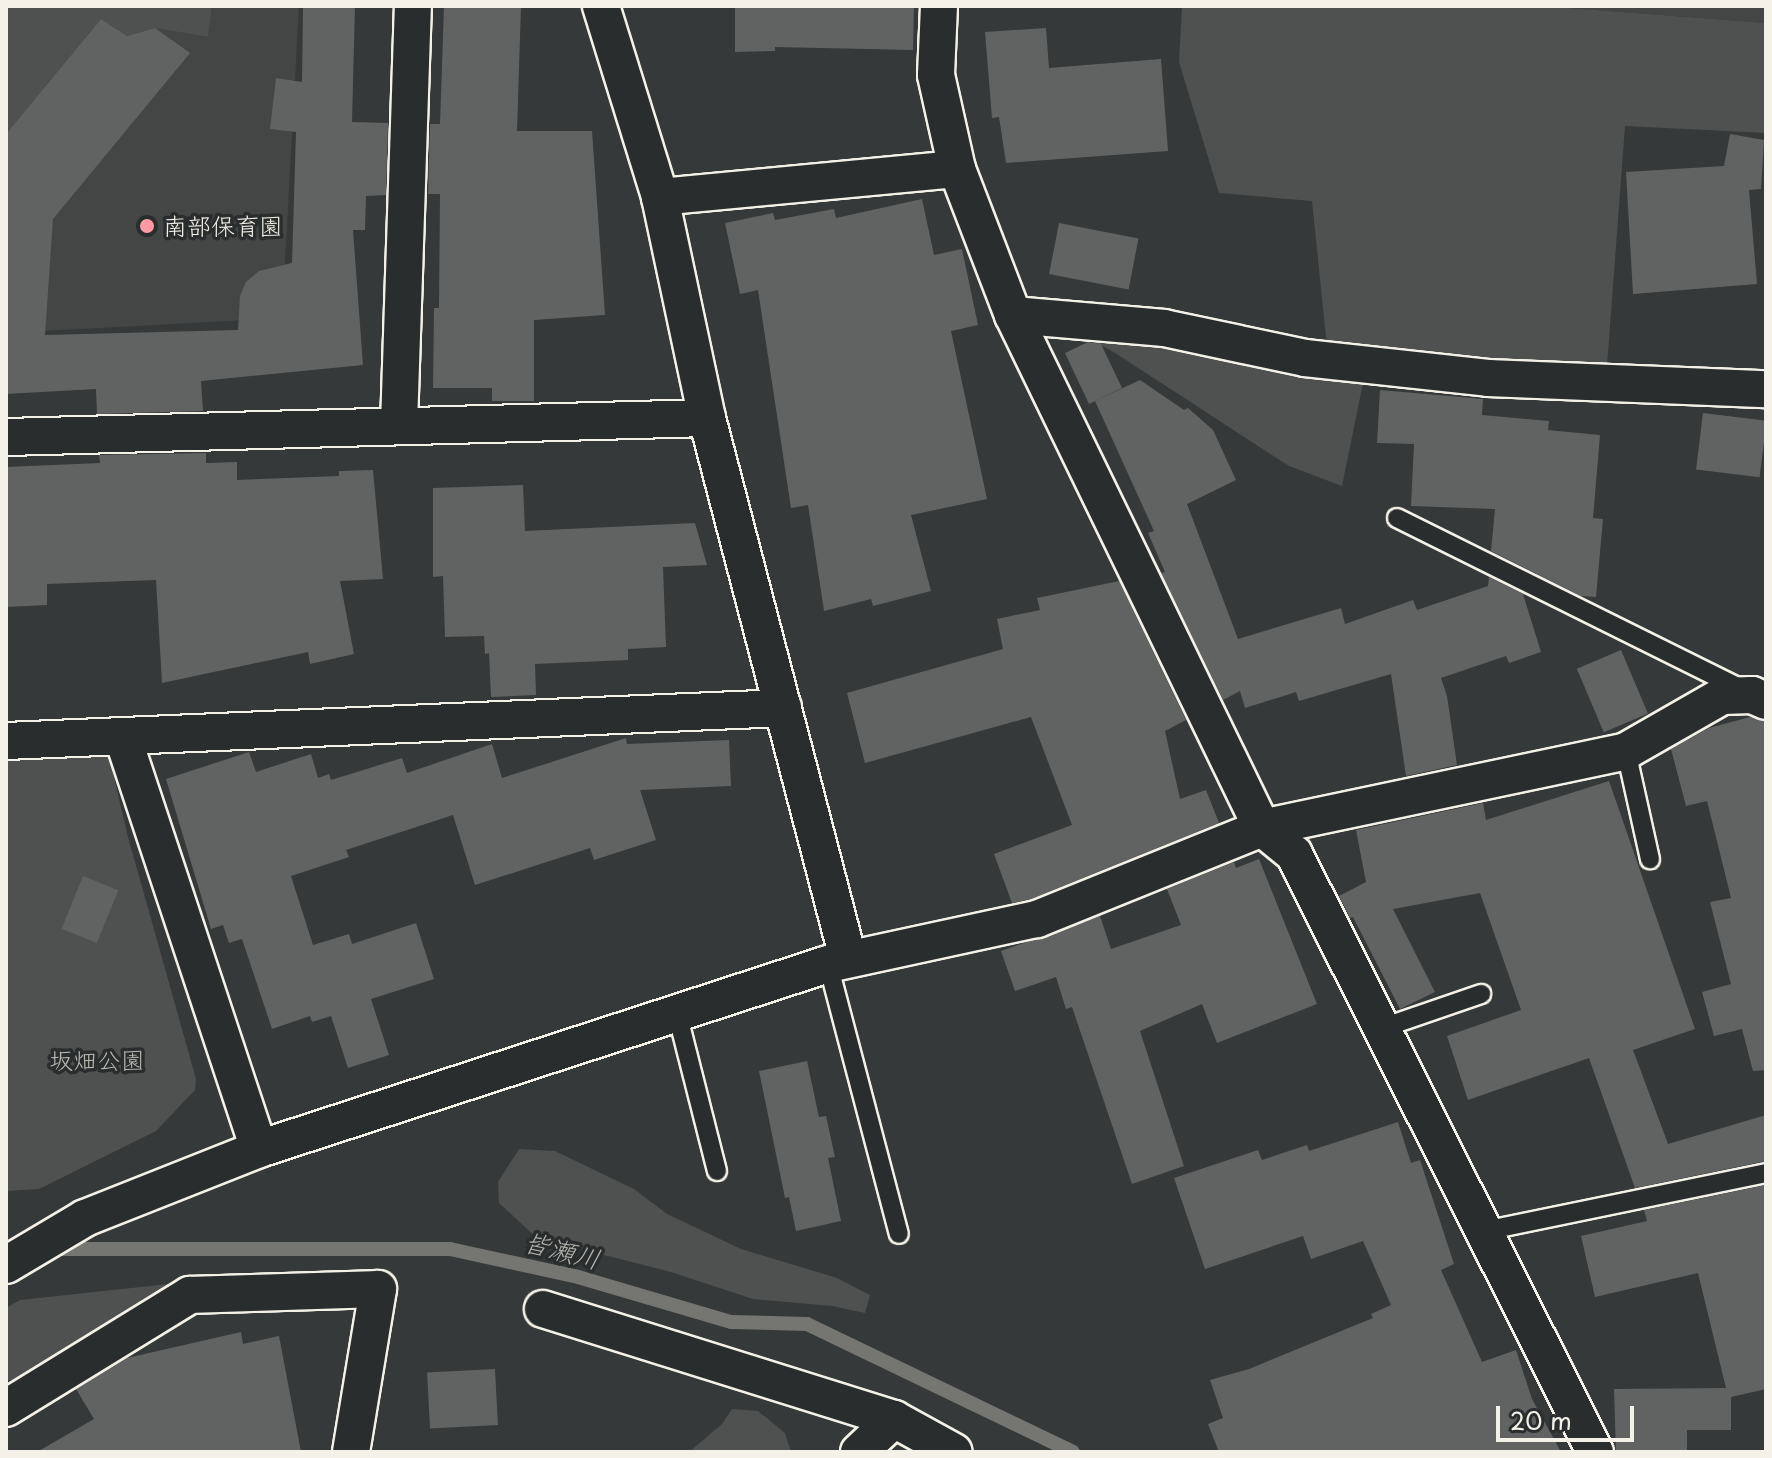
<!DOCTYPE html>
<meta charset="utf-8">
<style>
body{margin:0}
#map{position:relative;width:1772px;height:1458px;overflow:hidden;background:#363939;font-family:"Playpen Sans","Klee One",sans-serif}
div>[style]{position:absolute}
.built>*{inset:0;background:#434645}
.green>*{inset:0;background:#4e514f}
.stream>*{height:14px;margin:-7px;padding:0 7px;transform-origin:7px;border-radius:7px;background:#757572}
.building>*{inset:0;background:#616362;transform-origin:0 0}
.roads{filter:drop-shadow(2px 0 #f4f1e8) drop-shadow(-2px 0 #f4f1e8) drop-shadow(0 2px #f4f1e8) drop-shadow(0 -2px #f4f1e8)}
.service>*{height:18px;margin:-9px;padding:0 9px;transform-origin:9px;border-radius:9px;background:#2a2d2e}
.minor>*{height:36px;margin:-18px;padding:0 18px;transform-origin:18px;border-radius:18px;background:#2a2d2e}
.dots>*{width:22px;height:22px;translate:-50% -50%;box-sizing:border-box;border:4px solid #2a2d2e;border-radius:50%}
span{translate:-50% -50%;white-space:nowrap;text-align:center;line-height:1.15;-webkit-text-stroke:7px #2a2d2e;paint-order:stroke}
.poi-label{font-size:24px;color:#f4f1e8}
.left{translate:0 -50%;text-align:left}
.park-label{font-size:24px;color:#bab9b2}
.water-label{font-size:26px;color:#b4b3ad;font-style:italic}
.frame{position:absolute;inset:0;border:8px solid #f4f1e8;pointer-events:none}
.scale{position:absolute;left:1496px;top:1406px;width:138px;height:36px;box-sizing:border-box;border:4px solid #f4f1e8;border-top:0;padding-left:10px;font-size:24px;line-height:28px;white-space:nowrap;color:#f4f1e8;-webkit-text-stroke:6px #2a2d2e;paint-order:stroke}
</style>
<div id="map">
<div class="built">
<i style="clip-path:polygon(212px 6px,299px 6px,282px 318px,6px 333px,6px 134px,101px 19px,127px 36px,155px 28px,207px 37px)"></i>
<i style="clip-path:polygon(1541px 6px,1766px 6px,1766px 23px)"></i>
</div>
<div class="green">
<i style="clip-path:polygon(6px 6px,212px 6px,208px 37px,155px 28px,127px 36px,101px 19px,6px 134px)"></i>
<i style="clip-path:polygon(1182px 6px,1541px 6px,1766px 23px,1766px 133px,1625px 126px,1607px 366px,1327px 347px,1312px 201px,1219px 193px,1179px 62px)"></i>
<i style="clip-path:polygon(1067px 328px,1363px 383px,1342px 486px,1289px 466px,1112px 351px)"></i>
<i style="clip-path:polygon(108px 752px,128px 837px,196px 1079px,195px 1090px,156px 1131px,39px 1189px,6px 1191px,6px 757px)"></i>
<i style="clip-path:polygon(519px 1149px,555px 1151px,634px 1189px,667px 1214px,741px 1249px,837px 1278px,870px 1295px,865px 1313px,832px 1306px,753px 1299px,671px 1272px,537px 1238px,499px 1203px,498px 1182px)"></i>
<i style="clip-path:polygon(187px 1282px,27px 1381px,6px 1380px,6px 1308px,20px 1300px)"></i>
<i style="clip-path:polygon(732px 1409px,758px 1411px,785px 1433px,791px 1452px,689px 1452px,722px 1424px)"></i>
</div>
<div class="stream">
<i style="left:50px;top:1249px;width:400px"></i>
<i style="left:450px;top:1249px;width:131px;rotate:12.3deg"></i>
<i style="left:578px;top:1277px;width:159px;rotate:16.4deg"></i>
<i style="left:731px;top:1322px;width:76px;rotate:1.5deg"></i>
<i style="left:807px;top:1324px;width:295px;rotate:25.7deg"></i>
</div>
<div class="building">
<i style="clip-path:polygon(303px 6px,355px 6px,352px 122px,388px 123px,386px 195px,366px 196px,365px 230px,353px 230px,363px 365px,201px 381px,203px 411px,97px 414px,96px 389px,6px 394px,6px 134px,101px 19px,127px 36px,155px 28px,190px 53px,53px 219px,45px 335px,238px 330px,240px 296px,246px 282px,259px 271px,292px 263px,296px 132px,270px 129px,276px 78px,302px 82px)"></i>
<i style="clip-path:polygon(444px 6px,521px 6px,517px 131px,592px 131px,605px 315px,534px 320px,534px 401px,492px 401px,492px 388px,433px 388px,434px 308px,439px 308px,440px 194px,428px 194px,430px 124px,440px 124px)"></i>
<i style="clip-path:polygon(735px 6px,914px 6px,913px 50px,775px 47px,775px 51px,735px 52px)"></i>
<i style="clip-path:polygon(1046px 28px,1049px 68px,1161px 59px,1168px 151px,1006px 163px,999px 117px,992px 118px,985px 32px)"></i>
<i style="clip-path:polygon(1730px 134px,1764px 140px,1761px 189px,1749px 190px,1757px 284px,1633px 294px,1626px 172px,1724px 166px)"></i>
<i style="clip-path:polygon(922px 199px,934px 255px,962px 249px,978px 325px,951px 331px,987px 499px,911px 515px,931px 591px,873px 606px,871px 599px,824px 611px,808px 505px,791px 508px,758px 290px,740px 294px,725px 223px,773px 213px,775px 220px,834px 209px,836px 218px)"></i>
<i style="left:1059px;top:223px;width:81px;height:52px;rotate:11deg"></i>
<i style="clip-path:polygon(1088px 342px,1101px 344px,1122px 388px,1089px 404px,1065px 353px)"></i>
<i style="clip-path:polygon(1140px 380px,1184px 410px,1188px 408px,1213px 430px,1236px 480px,1187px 504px,1238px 639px,1341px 608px,1345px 624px,1413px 600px,1417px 610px,1488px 586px,1489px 577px,1523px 594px,1541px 652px,1509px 663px,1506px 656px,1441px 678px,1447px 696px,1457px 765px,1406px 776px,1391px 674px,1299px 701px,1296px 692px,1245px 708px,1240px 691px,1223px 700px,1161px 573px,1165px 572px,1148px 533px,1154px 531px,1095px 401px)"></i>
<i style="clip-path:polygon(1380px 390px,1483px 399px,1482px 415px,1549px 421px,1548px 430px,1600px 435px,1593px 518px,1603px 519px,1596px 597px,1581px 596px,1491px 551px,1495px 509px,1411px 506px,1414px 444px,1377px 443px)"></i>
<i style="left:1703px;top:413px;width:64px;height:57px;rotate:7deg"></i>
<i style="clip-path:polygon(206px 453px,206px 463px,237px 462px,237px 480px,339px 476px,339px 471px,373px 470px,383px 579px,340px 581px,354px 654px,310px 664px,308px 652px,162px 683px,156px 580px,47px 584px,47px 605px,6px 607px,6px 467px,100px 463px,99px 455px)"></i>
<i style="clip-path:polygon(523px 485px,525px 531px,695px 523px,707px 565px,663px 567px,666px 647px,628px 649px,628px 660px,535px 664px,536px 695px,491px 697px,489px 653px,485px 654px,484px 636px,445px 637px,443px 576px,433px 577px,433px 488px)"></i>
<i style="clip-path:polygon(1119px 581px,1186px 720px,1165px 731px,1180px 799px,1206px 790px,1219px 823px,1031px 899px,1012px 903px,994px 854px,1072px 825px,1031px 717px,865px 763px,847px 693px,1003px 649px,997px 619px,1040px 610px,1037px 598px)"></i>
<i style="left:1621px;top:650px;width:69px;height:48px;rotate:67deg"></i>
<i style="clip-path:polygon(1750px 717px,1766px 722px,1766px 1070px,1753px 1071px,1742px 1029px,1714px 1036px,1702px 992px,1731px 984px,1710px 902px,1731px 898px,1707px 801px,1686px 806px,1671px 749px,1709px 728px)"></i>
<i style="clip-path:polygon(626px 738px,627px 744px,729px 740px,731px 786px,640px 790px,656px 840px,594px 860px,590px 848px,475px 885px,453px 815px,346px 850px,349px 857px,291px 876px,313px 945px,349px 934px,352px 944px,416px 923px,434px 979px,371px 999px,389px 1055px,348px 1068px,331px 1016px,312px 1022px,310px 1016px,272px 1029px,242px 939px,229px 943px,223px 925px,211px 929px,166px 779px,249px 752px,256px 772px,311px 754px,318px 778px,329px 774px,331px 780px,402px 758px,407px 773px,492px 744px,502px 778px)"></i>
<i style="clip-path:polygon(1609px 781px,1695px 1029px,1633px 1050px,1668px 1144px,1766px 1115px,1766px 1161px,1635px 1188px,1589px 1058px,1468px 1100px,1447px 1036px,1521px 1010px,1480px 893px,1393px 909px,1435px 992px,1400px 1009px,1353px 917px,1350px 918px,1339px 896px,1366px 882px,1356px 830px,1483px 803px,1486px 820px)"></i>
<i style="clip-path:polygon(1259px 859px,1317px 1004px,1217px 1043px,1202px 1004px,1140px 1031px,1184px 1166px,1132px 1184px,1072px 1007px,1066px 1009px,1056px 977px,1015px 991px,1001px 951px,1100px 916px,1111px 949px,1181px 925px,1167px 889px,1234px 862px,1236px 868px)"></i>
<i style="left:83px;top:876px;width:38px;height:57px;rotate:22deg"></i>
<i style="clip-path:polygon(807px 1061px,819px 1117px,826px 1116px,835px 1157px,828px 1158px,841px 1221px,796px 1231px,789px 1197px,785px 1198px,759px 1071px)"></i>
<i style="clip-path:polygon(1398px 1122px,1411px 1163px,1420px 1160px,1454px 1264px,1441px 1270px,1482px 1362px,1516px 1350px,1532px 1399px,1561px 1452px,1219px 1452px,1208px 1424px,1223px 1418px,1210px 1380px,1249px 1369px,1373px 1318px,1371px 1314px,1391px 1305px,1363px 1241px,1311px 1259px,1303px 1236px,1205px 1269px,1174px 1178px,1258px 1150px,1262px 1160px,1307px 1145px,1309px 1151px)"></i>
<i style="clip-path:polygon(1766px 1185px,1766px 1389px,1731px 1397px,1731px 1430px,1687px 1430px,1687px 1452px,1616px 1452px,1614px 1389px,1726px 1388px,1698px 1273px,1595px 1297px,1581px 1236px,1647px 1221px,1644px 1210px)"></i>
<i style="clip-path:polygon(241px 1332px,243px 1344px,279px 1336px,301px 1452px,37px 1452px,94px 1419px,76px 1389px,127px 1358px)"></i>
<i style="left:495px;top:1369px;width:56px;height:68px;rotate:87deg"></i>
</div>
<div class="roads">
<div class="service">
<i style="left:1397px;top:518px;width:382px;rotate:26.4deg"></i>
<i style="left:1626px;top:751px;width:111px;rotate:77.5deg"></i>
<i style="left:828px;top:964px;width:279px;rotate:75.3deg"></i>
<i style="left:677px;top:1013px;width:163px;rotate:75.8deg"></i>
<i style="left:1382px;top:1028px;width:105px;rotate:-19deg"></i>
<i style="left:1484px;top:1231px;width:288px;rotate:-11.6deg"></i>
</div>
<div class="minor">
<i style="left:601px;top:6px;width:200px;rotate:72.8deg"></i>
<i style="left:660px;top:197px;width:226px;rotate:78deg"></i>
<i style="left:707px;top:418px;width:558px;rotate:75.37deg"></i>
<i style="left:939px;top:6px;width:69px;rotate:92.5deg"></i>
<i style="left:936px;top:75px;width:96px;rotate:77.4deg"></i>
<i style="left:957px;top:169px;width:156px;rotate:69deg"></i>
<i style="left:1013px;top:315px;width:570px;rotate:64.11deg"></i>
<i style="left:1262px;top:828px;width:41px;rotate:39.1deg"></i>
<i style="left:1294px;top:854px;width:669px;rotate:63.28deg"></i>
<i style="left:660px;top:197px;width:298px;rotate:-5.4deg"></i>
<i style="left:1013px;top:315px;width:152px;rotate:4.9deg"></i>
<i style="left:1164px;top:328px;width:144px;rotate:12deg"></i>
<i style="left:1305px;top:358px;width:184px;rotate:6.2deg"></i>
<i style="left:1488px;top:378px;width:278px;rotate:2.3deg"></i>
<i style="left:399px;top:425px;width:419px;rotate:-88.1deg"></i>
<i style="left:6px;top:437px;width:701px;rotate:-1.55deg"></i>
<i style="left:123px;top:738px;width:433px;rotate:71.7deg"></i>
<i style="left:6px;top:741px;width:778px;rotate:-2.43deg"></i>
<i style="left:6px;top:1265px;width:92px;rotate:-30.7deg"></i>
<i style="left:85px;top:1218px;width:187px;rotate:-21.6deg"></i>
<i style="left:259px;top:1149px;width:598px;rotate:-18.01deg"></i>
<i style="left:828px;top:964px;width:214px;rotate:-12.2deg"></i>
<i style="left:1037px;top:919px;width:243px;rotate:-22deg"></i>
<i style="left:1262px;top:828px;width:372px;rotate:-11.9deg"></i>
<i style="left:1626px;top:751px;width:111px;rotate:-29.8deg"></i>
<i style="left:1722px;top:696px;width:30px;rotate:-2deg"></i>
<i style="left:1752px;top:695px;width:15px;rotate:23deg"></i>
<i style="left:543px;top:1309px;width:368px;rotate:17.4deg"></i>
<i style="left:894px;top:1419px;width:68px;rotate:28.8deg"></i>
<i style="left:6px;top:1408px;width:216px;rotate:-31.6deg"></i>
<i style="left:190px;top:1295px;width:188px;rotate:-1.8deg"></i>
<i style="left:378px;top:1289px;width:165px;rotate:99.4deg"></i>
<i style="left:859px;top:1452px;width:48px;rotate:-43.3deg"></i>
</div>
</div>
<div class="dots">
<i style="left:147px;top:226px;background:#ff9aa2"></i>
</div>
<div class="poi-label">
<span class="left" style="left:163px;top:226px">南部保育園</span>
</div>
<div class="park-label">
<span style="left:97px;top:1060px">坂畑公園</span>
</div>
<div class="water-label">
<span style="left:562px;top:1250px;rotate:14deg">皆瀬川</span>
</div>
<div class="frame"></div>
<div class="scale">20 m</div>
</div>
